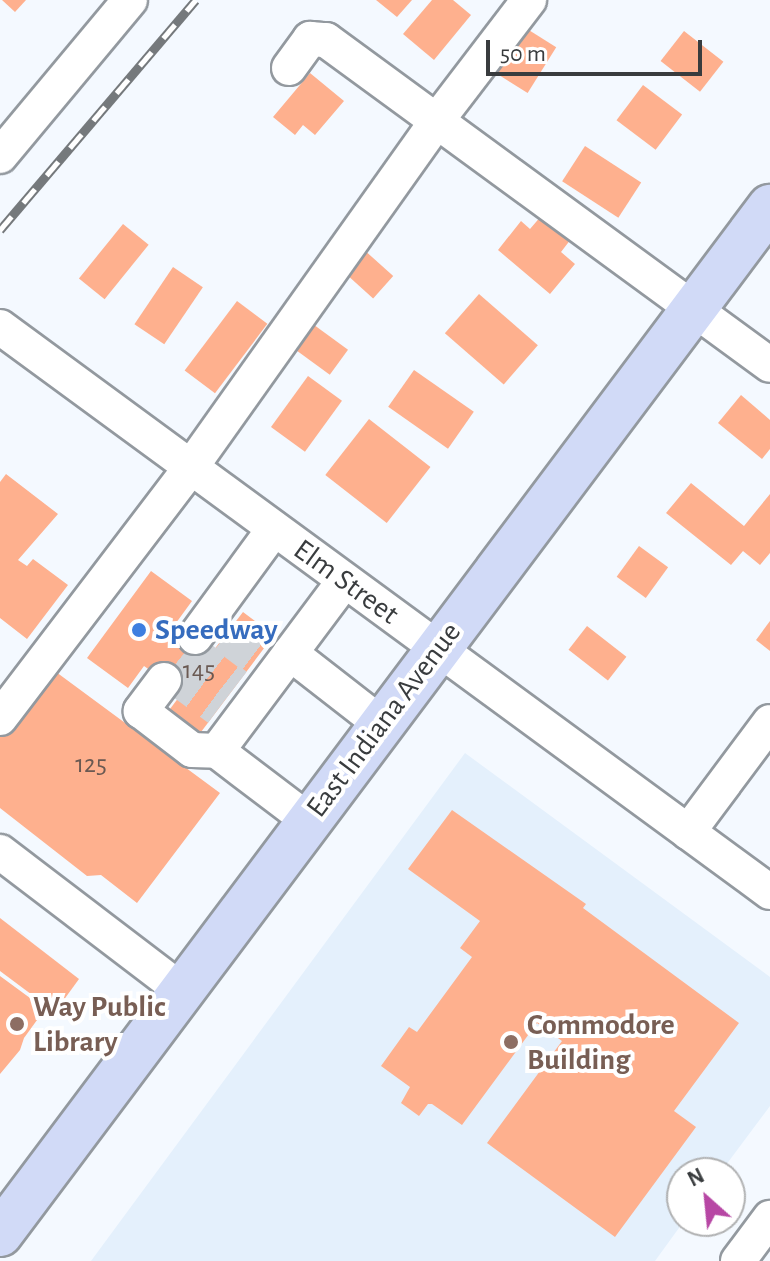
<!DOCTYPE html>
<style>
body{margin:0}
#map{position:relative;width:770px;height:1261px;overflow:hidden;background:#f4f9ff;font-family:"Alegreya Sans",sans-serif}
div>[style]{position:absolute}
.built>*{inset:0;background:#e4f0fc}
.building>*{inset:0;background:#feb08e;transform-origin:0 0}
.minor-tunnel>*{height:34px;margin-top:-17px;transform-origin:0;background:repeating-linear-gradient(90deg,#cfd3d8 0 34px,transparent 0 51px)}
.roads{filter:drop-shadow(2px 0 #93999f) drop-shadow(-2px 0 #93999f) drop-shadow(0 2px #93999f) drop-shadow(0 -2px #93999f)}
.minor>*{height:34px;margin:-17px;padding:0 17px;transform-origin:17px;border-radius:17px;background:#fff}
.major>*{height:44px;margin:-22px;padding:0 22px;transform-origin:22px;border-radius:22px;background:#d1daf7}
.rail>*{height:9px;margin-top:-4.5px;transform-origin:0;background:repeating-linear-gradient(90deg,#fff 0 18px,#75797c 0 36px);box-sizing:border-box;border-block:2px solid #75797c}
.dots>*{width:22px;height:22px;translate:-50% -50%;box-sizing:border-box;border:4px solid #fff;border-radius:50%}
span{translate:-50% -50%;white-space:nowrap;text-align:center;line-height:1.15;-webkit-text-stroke:8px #fff;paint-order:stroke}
.number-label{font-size:26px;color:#6a5952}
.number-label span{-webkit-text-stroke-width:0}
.street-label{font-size:30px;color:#393c3e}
.shop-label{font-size:30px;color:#366cbe;font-weight:700}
.left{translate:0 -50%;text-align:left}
.education-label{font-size:30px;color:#785e54;font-weight:700}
.north{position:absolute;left:666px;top:1157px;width:80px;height:80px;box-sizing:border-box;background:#fff;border:2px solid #b0b1b2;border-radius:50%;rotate:333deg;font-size:22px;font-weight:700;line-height:32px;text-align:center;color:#393c3e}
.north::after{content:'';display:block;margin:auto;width:28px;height:36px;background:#b747a4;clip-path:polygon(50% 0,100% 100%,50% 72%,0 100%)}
.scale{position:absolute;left:486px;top:40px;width:216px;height:36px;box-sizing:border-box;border:4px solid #393c3e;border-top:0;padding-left:10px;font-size:24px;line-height:28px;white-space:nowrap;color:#393c3e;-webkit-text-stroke:6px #fff;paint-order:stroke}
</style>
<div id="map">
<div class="built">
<i style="clip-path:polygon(465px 753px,770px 977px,770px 1106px,720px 1173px,682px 1173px,684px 1221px,655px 1261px,91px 1261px)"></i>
</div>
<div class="building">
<i style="clip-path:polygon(2px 0,26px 0,15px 12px)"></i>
<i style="clip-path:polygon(376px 0,412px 0,397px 17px)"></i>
<i style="clip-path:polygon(432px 0,453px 0,471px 15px,434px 60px,403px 34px)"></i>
<i style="left:524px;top:27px;width:38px;height:54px;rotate:32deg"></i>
<i style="left:684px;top:31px;width:50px;height:38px;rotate:38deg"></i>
<i style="clip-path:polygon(310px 73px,344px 101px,315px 135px,303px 125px,295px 135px,273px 117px)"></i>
<i style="left:643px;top:85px;width:49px;height:44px;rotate:37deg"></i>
<i style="left:585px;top:146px;width:67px;height:42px;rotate:33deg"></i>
<i style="clip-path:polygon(542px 215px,571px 239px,561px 252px,575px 264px,550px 294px,498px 250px,521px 221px,530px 229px)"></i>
<i style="left:123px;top:224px;width:33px;height:70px;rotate:39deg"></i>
<i style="left:362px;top:248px;width:42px;height:30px;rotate:42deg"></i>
<i style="left:173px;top:267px;width:36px;height:69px;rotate:34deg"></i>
<i style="left:479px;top:294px;width:78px;height:52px;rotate:41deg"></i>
<i style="left:237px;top:301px;width:38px;height:87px;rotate:37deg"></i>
<i style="left:310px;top:322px;width:47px;height:31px;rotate:36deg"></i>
<i style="left:414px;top:370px;width:73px;height:45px;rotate:35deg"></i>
<i style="left:308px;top:376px;width:42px;height:63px;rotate:36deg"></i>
<i style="clip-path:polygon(741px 395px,770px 420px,770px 449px,762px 459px,718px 423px)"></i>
<i style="left:369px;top:419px;width:78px;height:71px;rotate:38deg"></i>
<i style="clip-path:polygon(6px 474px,58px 514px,18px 560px,27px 566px,33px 559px,68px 585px,27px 639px,0 618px,0 482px)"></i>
<i style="clip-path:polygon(691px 483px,744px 526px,770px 494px,770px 553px,760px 565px,743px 551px,731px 565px,666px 513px)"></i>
<i style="left:639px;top:546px;width:36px;height:38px;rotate:36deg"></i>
<i style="clip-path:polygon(151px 571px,192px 601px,176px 623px,213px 651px,243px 612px,274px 635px,198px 736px,167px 713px,182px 693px,144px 666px,128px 688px,87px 658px)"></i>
<i style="clip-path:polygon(770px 621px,770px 651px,756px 640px)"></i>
<i style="left:587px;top:626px;width:50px;height:30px;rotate:38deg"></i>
<i style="clip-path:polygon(52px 669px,220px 793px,137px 903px,101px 875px,87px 876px,0 808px,0 737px)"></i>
<i style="clip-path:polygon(452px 810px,586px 904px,583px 908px,739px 1023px,674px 1111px,696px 1127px,615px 1237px,487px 1143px,562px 1041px,537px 1023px,462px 1125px,432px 1104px,428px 1104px,419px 1116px,401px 1103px,410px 1087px,381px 1066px,409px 1027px,417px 1032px,472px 957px,460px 948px,480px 921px,408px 869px)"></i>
<i style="clip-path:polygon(0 918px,79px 979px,55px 1012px,0 971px)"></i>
<i style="clip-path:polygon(0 976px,45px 1009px,24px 1038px,20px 1050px,0 1074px)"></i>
</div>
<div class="minor-tunnel">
<i style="left:225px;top:636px;width:39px;rotate:37deg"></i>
<i style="left:188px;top:648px;width:61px;rotate:37.6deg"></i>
<i style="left:169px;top:673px;width:61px;rotate:36.3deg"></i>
</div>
<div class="roads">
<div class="minor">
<i style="left:289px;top:68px;width:36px;rotate:-54deg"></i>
<i style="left:310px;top:39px;width:16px;rotate:4deg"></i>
<i style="left:326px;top:40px;width:550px;rotate:36.2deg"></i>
<i style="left:0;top:156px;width:203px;rotate:-50.2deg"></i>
<i style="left:0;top:327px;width:955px;rotate:36.27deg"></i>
<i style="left:195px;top:637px;width:134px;rotate:-53.8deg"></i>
<i style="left:290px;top:653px;width:114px;rotate:37.9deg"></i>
<i style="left:164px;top:680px;width:39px;rotate:127deg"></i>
<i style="left:141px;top:711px;width:64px;rotate:37.4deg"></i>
<i style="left:192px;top:750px;width:25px;rotate:2deg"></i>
<i style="left:0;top:718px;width:315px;rotate:-52.7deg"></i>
<i style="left:191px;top:467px;width:427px;rotate:-54.6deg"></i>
<i style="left:438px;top:119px;width:150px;rotate:-52.6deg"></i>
<i style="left:308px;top:820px;width:114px;rotate:-142.8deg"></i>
<i style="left:217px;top:751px;width:212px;rotate:-53.2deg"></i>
<i style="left:688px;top:832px;width:137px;rotate:-53.3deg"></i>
<i style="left:0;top:852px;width:228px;rotate:37.3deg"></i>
<i style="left:738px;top:1261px;width:54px;rotate:-53.3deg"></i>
</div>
<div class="major">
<i style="left:0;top:1234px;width:1284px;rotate:-53.14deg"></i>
</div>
</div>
<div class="rail">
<i style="left:0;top:230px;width:302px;rotate:-49.6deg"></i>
</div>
<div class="dots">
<i style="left:139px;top:630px;background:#3f7fe0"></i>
<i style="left:17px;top:1024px;background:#8d6e63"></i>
<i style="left:511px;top:1042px;background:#8d6e63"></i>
</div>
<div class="number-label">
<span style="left:199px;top:671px">145</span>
<span style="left:91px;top:765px">125</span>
</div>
<div class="street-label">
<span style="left:346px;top:582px;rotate:36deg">Elm Street</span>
<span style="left:384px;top:720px;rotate:-53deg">East Indiana Avenue</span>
</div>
<div class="shop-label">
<span class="left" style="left:155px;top:630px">Speedway</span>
</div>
<div class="education-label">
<span class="left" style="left:33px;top:1024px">Way Public<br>Library</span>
<span class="left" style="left:527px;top:1042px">Commodore<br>Building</span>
</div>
<div class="north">N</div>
<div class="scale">50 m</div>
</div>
